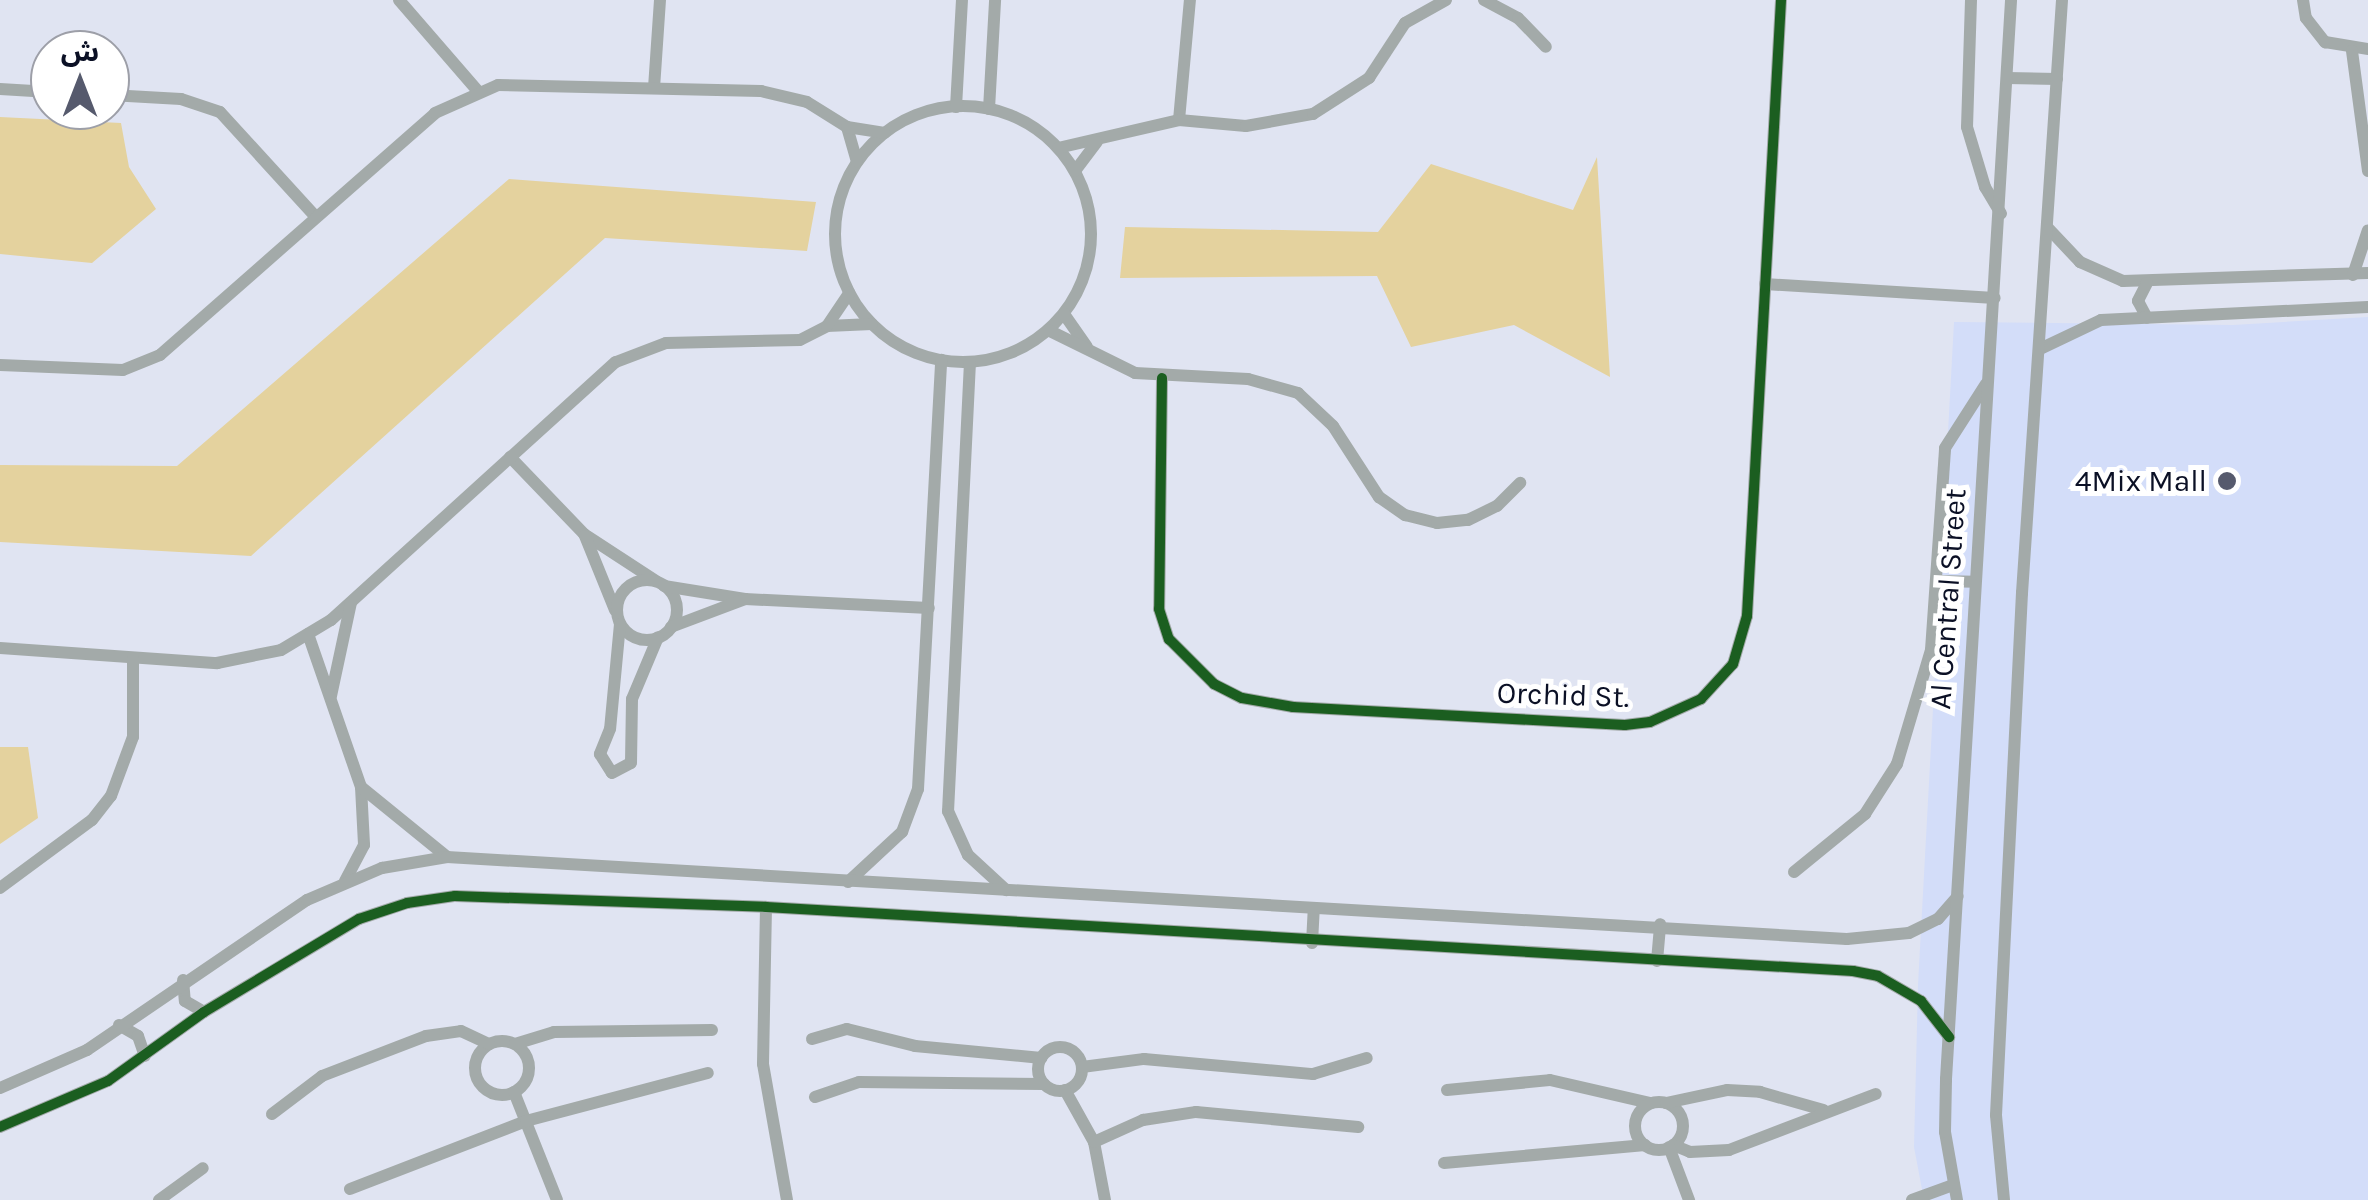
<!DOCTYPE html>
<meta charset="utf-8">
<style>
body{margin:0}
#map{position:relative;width:2368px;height:1200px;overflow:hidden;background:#e0e4f2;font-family:Karla,"Noto Sans Arabic",sans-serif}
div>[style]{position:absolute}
.built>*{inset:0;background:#d3ddf9}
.green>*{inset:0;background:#e4d29e}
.street>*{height:12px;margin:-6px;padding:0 6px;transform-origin:6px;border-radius:6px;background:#a3aaa9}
.street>.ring{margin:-6px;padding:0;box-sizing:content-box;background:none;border:12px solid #a3aaa9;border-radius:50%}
.cycleway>*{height:10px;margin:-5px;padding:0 5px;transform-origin:5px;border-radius:5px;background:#1b5e20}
.dots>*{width:28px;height:28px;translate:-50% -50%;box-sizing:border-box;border:5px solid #fff;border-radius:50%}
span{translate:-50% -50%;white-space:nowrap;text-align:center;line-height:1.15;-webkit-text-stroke:10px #fff;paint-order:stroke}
.poi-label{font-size:30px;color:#0b1025}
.right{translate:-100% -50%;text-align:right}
.street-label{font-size:30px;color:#0b1025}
.north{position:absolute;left:30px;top:30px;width:100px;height:100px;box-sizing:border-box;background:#fff;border:2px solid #9d9fa8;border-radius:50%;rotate:0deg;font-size:28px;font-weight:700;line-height:40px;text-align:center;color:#0b1025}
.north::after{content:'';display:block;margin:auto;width:35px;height:45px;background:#565a6d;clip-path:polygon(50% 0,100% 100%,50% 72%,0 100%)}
</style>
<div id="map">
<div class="built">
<i style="clip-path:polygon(2368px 317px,2368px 1200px,1924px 1200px,1914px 1147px,1918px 985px,1954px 322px,2233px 325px)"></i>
</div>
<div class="green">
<i style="clip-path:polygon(0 117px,121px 123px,129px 167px,156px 209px,92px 263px,0 254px)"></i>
<i style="clip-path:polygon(1597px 157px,1610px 377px,1514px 325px,1411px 347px,1377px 276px,1120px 278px,1125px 227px,1378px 232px,1431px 164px,1573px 210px)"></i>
<i style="clip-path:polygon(509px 179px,816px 202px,807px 251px,605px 238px,251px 556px,0 542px,0 465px,177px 466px)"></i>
<i style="clip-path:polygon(0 747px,28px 747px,38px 818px,0 844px)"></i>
</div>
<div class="street">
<i style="left:399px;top:0;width:119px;rotate:49.1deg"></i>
<i style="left:1484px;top:0;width:38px;rotate:28deg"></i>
<i style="left:1518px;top:18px;width:40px;rotate:46deg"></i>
<i style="left:1971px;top:0;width:127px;rotate:91.8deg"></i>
<i style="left:1967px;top:127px;width:63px;rotate:73.3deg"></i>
<i style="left:1985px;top:187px;width:31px;rotate:59deg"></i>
<i style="left:2303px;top:0;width:18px;rotate:81deg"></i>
<i style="left:2306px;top:18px;width:31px;rotate:52deg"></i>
<i style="left:2325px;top:42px;width:44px;rotate:9.2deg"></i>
<i style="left:2352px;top:51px;width:121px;rotate:82.4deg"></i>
<i style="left:2007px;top:78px;width:50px;rotate:1.1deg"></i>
<i style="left:654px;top:88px;width:88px;rotate:-86.1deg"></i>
<i style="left:0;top:89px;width:50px;rotate:3.4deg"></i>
<i style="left:110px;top:95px;width:71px;rotate:3.2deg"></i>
<i style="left:181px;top:99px;width:41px;rotate:18.4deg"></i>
<i style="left:220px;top:112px;width:141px;rotate:47.6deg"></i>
<i class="ring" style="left:835px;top:106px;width:244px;height:244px"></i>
<i style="left:956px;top:107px;width:107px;rotate:-86.8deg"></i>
<i style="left:989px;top:109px;width:109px;rotate:-86.8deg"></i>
<i style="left:1179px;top:120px;width:121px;rotate:-84.8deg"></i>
<i style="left:847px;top:127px;width:36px;rotate:74deg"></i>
<i style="left:1058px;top:148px;width:124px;rotate:-13deg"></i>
<i style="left:1179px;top:120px;width:67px;rotate:5.1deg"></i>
<i style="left:1246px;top:126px;width:68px;rotate:-10.2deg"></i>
<i style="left:1313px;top:114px;width:67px;rotate:-32.7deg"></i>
<i style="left:1369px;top:78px;width:66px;rotate:-56.8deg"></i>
<i style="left:1405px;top:23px;width:47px;rotate:-29.3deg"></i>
<i style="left:1075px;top:171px;width:36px;rotate:-53deg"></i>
<i style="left:2048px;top:228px;width:47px;rotate:46.7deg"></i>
<i style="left:2080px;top:262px;width:47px;rotate:23.8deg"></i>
<i style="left:2123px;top:281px;width:245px;rotate:-1.9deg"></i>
<i style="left:2353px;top:275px;width:47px;rotate:-71.6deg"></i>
<i style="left:2147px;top:283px;width:20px;rotate:117deg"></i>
<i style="left:2138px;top:301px;width:19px;rotate:62deg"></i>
<i style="left:1765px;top:284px;width:230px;rotate:3.5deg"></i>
<i style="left:1064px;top:314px;width:40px;rotate:55.1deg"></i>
<i style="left:827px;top:326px;width:45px;rotate:-2.5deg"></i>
<i style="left:1048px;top:330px;width:97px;rotate:26.3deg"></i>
<i style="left:1135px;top:373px;width:113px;rotate:3deg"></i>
<i style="left:1248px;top:379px;width:52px;rotate:15.6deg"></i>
<i style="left:1298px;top:393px;width:48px;rotate:43.3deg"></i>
<i style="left:1333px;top:426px;width:85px;rotate:57.1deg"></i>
<i style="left:1379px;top:497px;width:32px;rotate:35deg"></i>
<i style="left:1405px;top:515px;width:33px;rotate:14deg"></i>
<i style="left:1437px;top:523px;width:31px;rotate:-6deg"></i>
<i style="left:1468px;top:520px;width:32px;rotate:-26deg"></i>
<i style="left:1497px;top:506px;width:33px;rotate:-45deg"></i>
<i style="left:2042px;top:348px;width:65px;rotate:-25.4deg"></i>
<i style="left:2101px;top:320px;width:267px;rotate:-2.8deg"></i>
<i style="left:970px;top:362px;width:450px;rotate:92.8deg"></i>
<i style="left:948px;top:811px;width:48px;rotate:65.6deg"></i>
<i style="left:968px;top:855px;width:52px;rotate:42.6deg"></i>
<i style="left:0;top:365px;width:123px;rotate:2.3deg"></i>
<i style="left:123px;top:370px;width:40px;rotate:-22deg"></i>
<i style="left:160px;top:355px;width:366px;rotate:-41.3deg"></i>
<i style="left:435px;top:113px;width:69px;rotate:-24deg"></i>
<i style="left:498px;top:85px;width:263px;rotate:1.3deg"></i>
<i style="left:761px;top:91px;width:47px;rotate:13.4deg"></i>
<i style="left:807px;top:102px;width:47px;rotate:32deg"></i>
<i style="left:847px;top:127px;width:38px;rotate:9deg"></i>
<i style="left:1162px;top:378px;width:231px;rotate:90.7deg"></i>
<i style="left:1159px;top:609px;width:32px;rotate:72deg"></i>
<i style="left:1169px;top:639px;width:64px;rotate:45deg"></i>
<i style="left:1214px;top:684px;width:31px;rotate:27deg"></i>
<i style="left:1242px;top:698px;width:52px;rotate:10deg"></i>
<i style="left:1293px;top:707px;width:332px;rotate:3.1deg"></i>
<i style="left:1625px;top:725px;width:25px;rotate:-7deg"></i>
<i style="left:1650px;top:722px;width:56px;rotate:-24.3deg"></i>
<i style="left:1701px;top:699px;width:47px;rotate:-47.6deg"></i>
<i style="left:1733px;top:664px;width:50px;rotate:-73.7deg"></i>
<i style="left:1747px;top:616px;width:617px;rotate:-86.84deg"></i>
<i style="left:510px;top:457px;width:107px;rotate:46.1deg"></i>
<i style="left:584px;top:534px;width:86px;rotate:33.1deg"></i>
<i style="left:585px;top:536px;width:80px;rotate:67.9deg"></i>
<i class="ring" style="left:617px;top:580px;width:48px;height:48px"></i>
<i style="left:1936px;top:581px;width:39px;rotate:1deg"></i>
<i style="left:664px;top:586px;width:82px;rotate:9.1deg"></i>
<i style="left:745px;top:599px;width:184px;rotate:2.8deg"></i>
<i style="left:620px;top:624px;width:105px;rotate:95.4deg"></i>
<i style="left:610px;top:729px;width:27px;rotate:112deg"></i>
<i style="left:600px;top:754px;width:22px;rotate:58deg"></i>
<i style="left:612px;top:773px;width:21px;rotate:-28deg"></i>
<i style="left:631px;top:763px;width:64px;rotate:-89.1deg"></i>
<i style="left:632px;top:699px;width:67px;rotate:-67.2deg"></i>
<i style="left:671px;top:627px;width:79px;rotate:-20.7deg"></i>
<i style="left:308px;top:634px;width:162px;rotate:70.9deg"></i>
<i style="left:361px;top:787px;width:58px;rotate:87deg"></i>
<i style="left:364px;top:845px;width:41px;rotate:117.8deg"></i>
<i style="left:0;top:648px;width:218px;rotate:4deg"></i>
<i style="left:217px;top:663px;width:65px;rotate:-11.5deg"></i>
<i style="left:281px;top:650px;width:58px;rotate:-31deg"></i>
<i style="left:331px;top:620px;width:384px;rotate:-42.2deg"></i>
<i style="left:616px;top:362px;width:53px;rotate:-20.8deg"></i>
<i style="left:666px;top:343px;width:134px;rotate:-1.3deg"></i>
<i style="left:800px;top:340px;width:30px;rotate:-27deg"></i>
<i style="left:827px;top:326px;width:40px;rotate:-56deg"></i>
<i style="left:331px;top:696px;width:95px;rotate:-77.9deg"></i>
<i style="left:361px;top:787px;width:111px;rotate:39.1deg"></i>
<i style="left:1794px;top:872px;width:92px;rotate:-39.2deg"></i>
<i style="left:1865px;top:814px;width:59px;rotate:-57.4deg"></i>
<i style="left:1897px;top:764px;width:119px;rotate:-73.4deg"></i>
<i style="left:1931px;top:650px;width:202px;rotate:-86deg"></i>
<i style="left:1945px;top:448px;width:76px;rotate:-57.4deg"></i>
<i style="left:848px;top:882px;width:74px;rotate:-42.8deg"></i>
<i style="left:902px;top:832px;width:46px;rotate:-69.6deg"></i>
<i style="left:918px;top:789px;width:430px;rotate:-86.9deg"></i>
<i style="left:0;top:888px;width:114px;rotate:-36.5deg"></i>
<i style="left:92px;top:820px;width:31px;rotate:-52deg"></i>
<i style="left:111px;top:796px;width:63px;rotate:-69.6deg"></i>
<i style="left:133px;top:737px;width:79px;rotate:-90deg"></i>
<i style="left:766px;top:907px;width:157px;rotate:91.1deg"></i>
<i style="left:763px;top:1064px;width:138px;rotate:80deg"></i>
<i style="left:1312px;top:943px;width:35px;rotate:-87deg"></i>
<i style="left:1657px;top:961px;width:37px;rotate:-85deg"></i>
<i style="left:183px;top:980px;width:21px;rotate:85deg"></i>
<i style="left:185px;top:1001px;width:22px;rotate:30deg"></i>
<i style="left:119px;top:1025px;width:22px;rotate:30deg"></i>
<i style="left:138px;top:1036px;width:21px;rotate:71deg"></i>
<i style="left:812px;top:1039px;width:36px;rotate:-16deg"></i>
<i style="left:847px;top:1029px;width:70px;rotate:14deg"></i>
<i style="left:915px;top:1046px;width:127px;rotate:5.4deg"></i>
<i class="ring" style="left:475px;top:1041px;width:42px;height:42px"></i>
<i style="left:515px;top:1044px;width:41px;rotate:-17.1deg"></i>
<i style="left:554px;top:1032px;width:158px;rotate:-0.7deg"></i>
<i class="ring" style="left:1038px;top:1047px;width:32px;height:32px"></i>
<i style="left:1082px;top:1067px;width:63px;rotate:-7.4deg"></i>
<i style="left:1144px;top:1059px;width:170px;rotate:5.1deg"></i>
<i style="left:1313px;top:1074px;width:56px;rotate:-16.5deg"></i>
<i style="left:0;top:1088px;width:95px;rotate:-23.6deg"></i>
<i style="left:87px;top:1050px;width:266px;rotate:-34.3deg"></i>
<i style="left:307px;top:900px;width:82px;rotate:-23.1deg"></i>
<i style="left:382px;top:868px;width:66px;rotate:-9.6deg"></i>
<i style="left:447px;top:857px;width:1402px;rotate:3.35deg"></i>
<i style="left:1847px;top:939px;width:62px;rotate:-5.5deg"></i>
<i style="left:1909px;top:933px;width:32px;rotate:-26deg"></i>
<i style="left:1938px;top:919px;width:30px;rotate:-49deg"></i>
<i style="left:1065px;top:1090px;width:60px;rotate:60.9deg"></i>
<i style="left:1094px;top:1142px;width:59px;rotate:79.3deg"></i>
<i style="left:1447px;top:1090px;width:103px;rotate:-5.5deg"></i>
<i style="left:1550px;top:1080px;width:103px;rotate:13deg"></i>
<i style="left:514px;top:1092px;width:116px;rotate:68.3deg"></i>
<i style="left:815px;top:1097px;width:46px;rotate:-18.8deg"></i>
<i style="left:859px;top:1082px;width:185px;rotate:0.6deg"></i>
<i class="ring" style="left:1635px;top:1102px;width:36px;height:36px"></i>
<i style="left:1666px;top:1103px;width:62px;rotate:-12deg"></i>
<i style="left:1727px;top:1090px;width:33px;rotate:3deg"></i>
<i style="left:1760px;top:1092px;width:66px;rotate:15.9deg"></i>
<i style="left:272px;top:1114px;width:63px;rotate:-37.2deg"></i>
<i style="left:322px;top:1076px;width:111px;rotate:-21deg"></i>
<i style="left:426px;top:1036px;width:35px;rotate:-8deg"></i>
<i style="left:461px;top:1031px;width:31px;rotate:25deg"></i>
<i style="left:0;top:1127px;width:117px;rotate:-23.1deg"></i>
<i style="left:108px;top:1081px;width:118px;rotate:-35.7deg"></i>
<i style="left:204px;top:1012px;width:181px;rotate:-31deg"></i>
<i style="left:359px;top:919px;width:51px;rotate:-18.4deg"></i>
<i style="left:407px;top:903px;width:49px;rotate:-8.3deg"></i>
<i style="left:455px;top:896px;width:311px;rotate:2deg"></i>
<i style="left:766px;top:907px;width:1089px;rotate:3.37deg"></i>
<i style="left:1853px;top:971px;width:25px;rotate:11deg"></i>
<i style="left:1878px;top:976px;width:50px;rotate:30.2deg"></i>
<i style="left:1921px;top:1001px;width:46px;rotate:52.1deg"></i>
<i style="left:1094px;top:1142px;width:54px;rotate:-24.2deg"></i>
<i style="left:1143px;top:1120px;width:54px;rotate:-8.6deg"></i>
<i style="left:1196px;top:1112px;width:163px;rotate:5.3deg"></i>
<i style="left:1673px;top:1145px;width:18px;rotate:22deg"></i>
<i style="left:1690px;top:1152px;width:39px;rotate:-3deg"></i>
<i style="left:1729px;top:1150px;width:157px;rotate:-20.9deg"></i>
<i style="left:1669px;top:1147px;width:57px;rotate:69.3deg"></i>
<i style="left:1444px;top:1163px;width:202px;rotate:-5.1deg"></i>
<i style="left:350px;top:1189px;width:189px;rotate:-21.1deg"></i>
<i style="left:526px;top:1121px;width:188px;rotate:-14.8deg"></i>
<i style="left:159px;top:1200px;width:54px;rotate:-36deg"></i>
<i style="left:1912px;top:1200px;width:44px;rotate:-20.1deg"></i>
<i style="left:1957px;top:1200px;width:69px;rotate:-100deg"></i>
<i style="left:1945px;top:1132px;width:53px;rotate:-88.9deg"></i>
<i style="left:1946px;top:1079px;width:1081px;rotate:-86.55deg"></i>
<i style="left:2004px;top:1200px;width:85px;rotate:-95.4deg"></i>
<i style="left:1996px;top:1115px;width:523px;rotate:-87.15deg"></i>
<i style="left:2022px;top:593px;width:594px;rotate:-86.14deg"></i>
</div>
<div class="cycleway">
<i style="left:1162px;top:378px;width:231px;rotate:90.7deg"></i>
<i style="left:1159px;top:609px;width:32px;rotate:72deg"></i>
<i style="left:1169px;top:639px;width:64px;rotate:45deg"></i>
<i style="left:1214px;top:684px;width:31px;rotate:27deg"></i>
<i style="left:1242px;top:698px;width:52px;rotate:10deg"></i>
<i style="left:1293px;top:707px;width:332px;rotate:3.1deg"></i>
<i style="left:1625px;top:725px;width:25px;rotate:-7deg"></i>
<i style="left:1650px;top:722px;width:56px;rotate:-24.3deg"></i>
<i style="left:1701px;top:699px;width:47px;rotate:-47.6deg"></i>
<i style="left:1733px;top:664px;width:50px;rotate:-73.7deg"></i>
<i style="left:1747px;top:616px;width:617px;rotate:-86.84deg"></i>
<i style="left:0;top:1127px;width:117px;rotate:-23.1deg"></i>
<i style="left:108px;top:1081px;width:118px;rotate:-35.7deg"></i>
<i style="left:204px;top:1012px;width:181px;rotate:-31deg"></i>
<i style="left:359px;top:919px;width:51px;rotate:-18.4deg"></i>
<i style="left:407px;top:903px;width:49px;rotate:-8.3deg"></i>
<i style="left:455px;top:896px;width:311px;rotate:2deg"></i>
<i style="left:766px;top:907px;width:1089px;rotate:3.37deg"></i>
<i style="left:1853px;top:971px;width:25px;rotate:11deg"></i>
<i style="left:1878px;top:976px;width:50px;rotate:30.2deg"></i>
<i style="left:1921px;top:1001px;width:46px;rotate:52.1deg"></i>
</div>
<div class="dots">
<i style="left:2227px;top:481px;background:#565a6d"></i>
</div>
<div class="poi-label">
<span class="right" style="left:2207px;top:481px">4Mix Mall</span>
</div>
<div class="street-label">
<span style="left:1948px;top:599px;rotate:-86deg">Al Central Street</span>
<span style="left:1563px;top:695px;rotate:2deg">Orchid St.</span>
</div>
<div class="north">ش</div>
</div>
